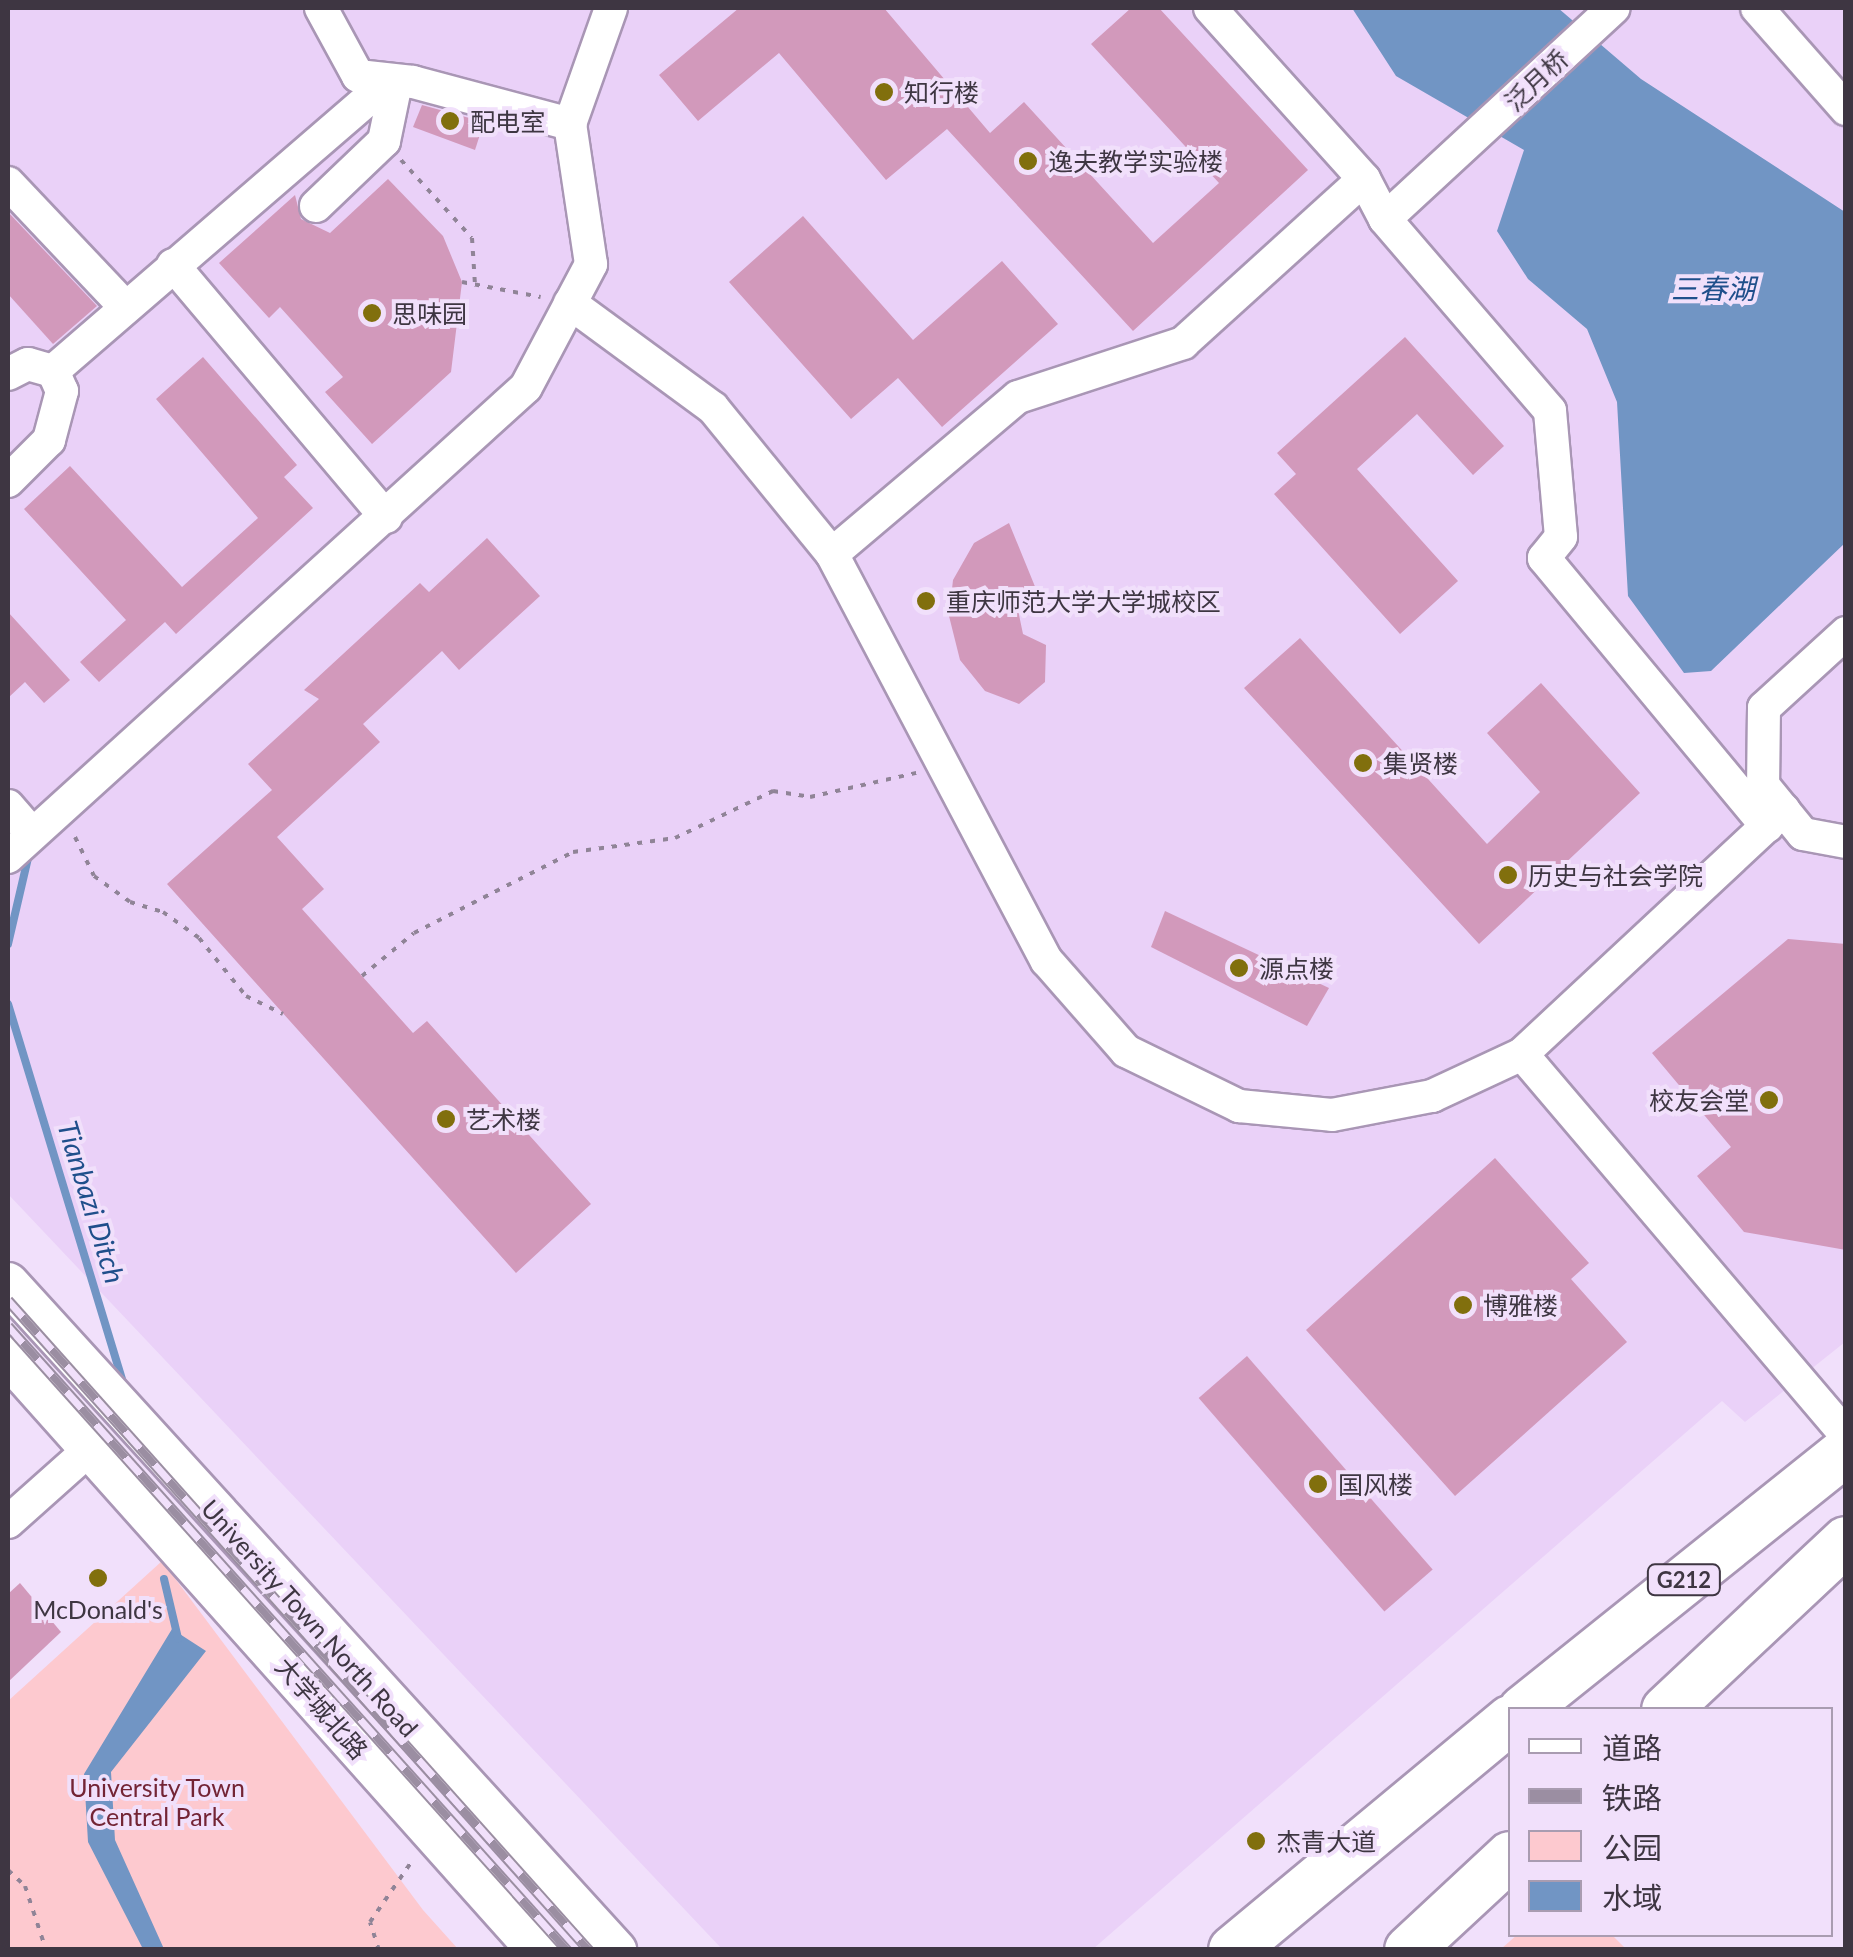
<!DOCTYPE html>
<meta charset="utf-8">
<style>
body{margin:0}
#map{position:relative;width:1853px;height:1957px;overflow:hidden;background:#f1e0fb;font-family:Lato,"Noto Sans SC",sans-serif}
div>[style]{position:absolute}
.built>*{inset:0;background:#ead1f8}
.green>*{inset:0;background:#fdc9cf}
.water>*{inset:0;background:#7195c4}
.stream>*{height:8px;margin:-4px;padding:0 4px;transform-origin:4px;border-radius:4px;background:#7195c4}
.building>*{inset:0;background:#d299bb;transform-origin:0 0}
.path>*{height:4px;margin-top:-2px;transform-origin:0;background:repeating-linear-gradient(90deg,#908497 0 5px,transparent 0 13px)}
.roads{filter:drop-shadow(2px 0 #a996b5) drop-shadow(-2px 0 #a996b5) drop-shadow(0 2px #a996b5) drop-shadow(0 -2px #a996b5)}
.minor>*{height:32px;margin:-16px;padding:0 16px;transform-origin:16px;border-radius:16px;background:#fff}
.major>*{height:40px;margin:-20px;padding:0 20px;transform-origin:20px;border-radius:20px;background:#fff}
.highway>*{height:48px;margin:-24px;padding:0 24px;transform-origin:24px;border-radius:24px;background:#fff}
.rail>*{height:11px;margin-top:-5.5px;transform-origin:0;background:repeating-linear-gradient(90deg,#f1e0fb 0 22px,#9b8ea2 0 44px);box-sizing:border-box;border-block:2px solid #9b8ea2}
.dots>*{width:28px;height:28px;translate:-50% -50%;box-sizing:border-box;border:5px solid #f1e0fb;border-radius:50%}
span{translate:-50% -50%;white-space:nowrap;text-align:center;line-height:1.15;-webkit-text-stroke:8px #f1e0fb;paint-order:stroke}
.shield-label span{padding:2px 8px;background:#f1e0fb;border:2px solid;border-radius:8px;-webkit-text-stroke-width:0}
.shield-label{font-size:22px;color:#3e3642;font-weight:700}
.street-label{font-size:25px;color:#3e3642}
.poi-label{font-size:25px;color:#3e3642}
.left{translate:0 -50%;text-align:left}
.right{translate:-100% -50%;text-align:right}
.park-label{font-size:25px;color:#732435}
.water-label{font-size:28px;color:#1f4f8b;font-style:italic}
.frame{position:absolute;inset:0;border:10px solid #3e3642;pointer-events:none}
.legend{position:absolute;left:1508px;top:1707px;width:325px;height:230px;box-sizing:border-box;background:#f1e0fb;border:2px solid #a99cb1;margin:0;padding:12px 18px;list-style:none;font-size:30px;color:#3e3642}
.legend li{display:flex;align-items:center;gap:20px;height:50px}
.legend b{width:50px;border:2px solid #a99cb1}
</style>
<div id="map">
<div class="built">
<i style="clip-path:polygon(8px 8px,1845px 8px,1845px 1342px,1745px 1422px,1722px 1401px,1093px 1949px,722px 1949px,8px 1194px)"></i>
</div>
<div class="green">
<i style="clip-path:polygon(162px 1561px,423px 1910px,458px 1949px,8px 1950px,8px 1701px)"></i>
<i style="clip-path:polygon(1518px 1934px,1612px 1935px,1626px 1949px,1501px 1949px)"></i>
</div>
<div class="water">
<i style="clip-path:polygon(1352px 8px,1558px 8px,1641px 79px,1845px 212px,1845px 543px,1711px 671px,1684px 673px,1628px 596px,1617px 402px,1587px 329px,1528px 279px,1497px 231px,1524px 150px,1396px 76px)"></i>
<i style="clip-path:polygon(172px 1629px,206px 1651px,111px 1772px,115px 1840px,164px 1949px,143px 1949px,88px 1842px,84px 1774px)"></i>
</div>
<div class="stream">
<i style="left:8px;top:944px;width:92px;rotate:-76.9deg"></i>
<i style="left:8px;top:1004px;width:400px;rotate:73.1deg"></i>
<i style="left:164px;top:1579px;width:61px;rotate:76.7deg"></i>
</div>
<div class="building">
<i style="clip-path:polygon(739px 8px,884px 8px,990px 133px,1024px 102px,1153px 243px,1219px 183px,1091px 44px,1131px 8px,1159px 8px,1308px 170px,1133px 331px,947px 129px,886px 180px,779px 53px,698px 121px,659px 75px)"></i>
<i style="clip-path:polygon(422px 105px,484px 122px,475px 150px,413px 127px)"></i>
<i style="clip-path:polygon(388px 179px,443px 236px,462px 282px,451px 372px,372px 444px,325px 392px,343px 377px,280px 307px,269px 318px,219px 263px,295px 195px,301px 219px,330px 233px)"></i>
<i style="clip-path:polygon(8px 212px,97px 306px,53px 344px,8px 294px)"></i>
<i style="clip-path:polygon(803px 216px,913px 340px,1002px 261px,1058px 324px,942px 427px,898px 378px,851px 419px,729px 282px)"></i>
<i style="clip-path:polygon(1405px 337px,1504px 446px,1473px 475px,1417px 414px,1357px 469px,1458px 581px,1400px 634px,1274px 494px,1296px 474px,1277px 453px)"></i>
<i style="clip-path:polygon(203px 357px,297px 465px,284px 477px,313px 508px,176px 634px,165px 622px,99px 682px,80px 662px,126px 620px,24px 509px,70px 466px,182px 587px,258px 518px,156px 399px)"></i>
<i style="clip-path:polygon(1009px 523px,1036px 589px,1018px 610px,1023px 634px,1046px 645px,1045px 682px,1019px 704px,985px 691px,960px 660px,949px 616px,953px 580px,974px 543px)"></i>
<i style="clip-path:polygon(487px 538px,540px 596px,459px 670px,442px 651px,363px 724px,380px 742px,277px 837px,324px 889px,302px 909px,413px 1033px,427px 1021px,591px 1204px,516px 1273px,167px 884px,272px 790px,248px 764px,319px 699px,304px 690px,420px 583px,429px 592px)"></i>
<i style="clip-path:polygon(8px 612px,70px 680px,44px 703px,25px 682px,8px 698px)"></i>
<i style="clip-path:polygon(1300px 638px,1487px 844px,1540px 792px,1487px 733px,1541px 683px,1640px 793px,1479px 944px,1244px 688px)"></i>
<i style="clip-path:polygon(1165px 911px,1329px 988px,1307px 1026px,1151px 947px)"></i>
<i style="clip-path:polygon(1788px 939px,1846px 944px,1846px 1250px,1744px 1232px,1697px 1176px,1731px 1147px,1652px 1053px)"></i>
<i style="clip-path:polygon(1495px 1158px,1589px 1263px,1571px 1279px,1627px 1342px,1455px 1496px,1306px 1330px)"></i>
<i style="left:1247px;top:1356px;width:283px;height:64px;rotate:49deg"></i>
<i style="clip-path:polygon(20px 1583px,61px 1632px,8px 1682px,8px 1594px)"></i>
</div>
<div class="path">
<i style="left:401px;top:160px;width:105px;rotate:47.7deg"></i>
<i style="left:472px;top:238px;width:47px;rotate:86.3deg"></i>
<i style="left:462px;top:282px;width:80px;rotate:10.8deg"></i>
<i style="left:75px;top:837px;width:43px;rotate:64deg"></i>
<i style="left:94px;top:876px;width:44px;rotate:35.8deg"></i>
<i style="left:130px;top:902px;width:34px;rotate:17deg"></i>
<i style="left:163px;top:912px;width:44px;rotate:35.8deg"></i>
<i style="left:199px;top:938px;width:75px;rotate:51deg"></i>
<i style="left:246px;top:996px;width:41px;rotate:25.9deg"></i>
<i style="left:362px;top:976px;width:67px;rotate:-39.6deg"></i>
<i style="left:414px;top:933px;width:178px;rotate:-27deg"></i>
<i style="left:573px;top:852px;width:103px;rotate:-7.8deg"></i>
<i style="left:675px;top:838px;width:109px;rotate:-25.6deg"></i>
<i style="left:773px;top:791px;width:37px;rotate:9deg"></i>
<i style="left:810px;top:797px;width:109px;rotate:-12.8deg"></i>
<i style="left:8px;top:1870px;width:23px;rotate:43deg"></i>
<i style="left:25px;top:1886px;width:67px;rotate:71.8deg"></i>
<i style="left:379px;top:1950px;width:29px;rotate:-108deg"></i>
<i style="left:370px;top:1922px;width:74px;rotate:-55.5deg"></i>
</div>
<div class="roads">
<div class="minor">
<i style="left:321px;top:8px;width:77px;rotate:61.4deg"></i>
<i style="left:358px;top:76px;width:55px;rotate:6.2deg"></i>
<i style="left:413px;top:82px;width:163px;rotate:15deg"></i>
<i style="left:1210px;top:8px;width:230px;rotate:48deg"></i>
<i style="left:1364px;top:179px;width:45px;rotate:62.3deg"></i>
<i style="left:1385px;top:219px;width:253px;rotate:49.3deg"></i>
<i style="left:1550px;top:411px;width:126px;rotate:85deg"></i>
<i style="left:1561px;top:537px;width:27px;rotate:129deg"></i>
<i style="left:1544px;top:558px;width:349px;rotate:50.3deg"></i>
<i style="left:1757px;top:8px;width:135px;rotate:48.6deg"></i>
<i style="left:8px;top:183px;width:156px;rotate:46.6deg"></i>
<i style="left:316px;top:206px;width:94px;rotate:-43.7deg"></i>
<i style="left:384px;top:141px;width:59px;rotate:-78.3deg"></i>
<i style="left:1385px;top:219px;width:311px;rotate:-42.7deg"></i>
<i style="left:173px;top:265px;width:330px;rotate:49.8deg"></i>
<i style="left:570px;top:303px;width:177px;rotate:36.3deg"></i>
<i style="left:713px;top:408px;width:188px;rotate:50.8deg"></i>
<i style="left:832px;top:554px;width:460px;rotate:62.2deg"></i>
<i style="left:1047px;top:961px;width:120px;rotate:48.7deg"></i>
<i style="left:1126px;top:1051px;width:126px;rotate:26deg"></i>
<i style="left:1239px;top:1106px;width:93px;rotate:5.5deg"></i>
<i style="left:1332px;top:1115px;width:102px;rotate:-10.8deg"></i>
<i style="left:1432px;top:1096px;width:99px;rotate:-25deg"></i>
<i style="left:1522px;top:1054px;width:358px;rotate:-43deg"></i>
<i style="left:53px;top:371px;width:440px;rotate:-40.8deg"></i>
<i style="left:8px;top:374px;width:22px;rotate:-27deg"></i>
<i style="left:28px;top:364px;width:26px;rotate:16deg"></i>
<i style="left:53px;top:371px;width:22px;rotate:66deg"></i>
<i style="left:62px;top:391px;width:51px;rotate:104.9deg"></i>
<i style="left:49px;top:440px;width:58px;rotate:135deg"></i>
<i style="left:832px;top:554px;width:243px;rotate:-40.2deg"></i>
<i style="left:1018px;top:397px;width:174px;rotate:-18.1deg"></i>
<i style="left:1183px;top:343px;width:244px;rotate:-42.2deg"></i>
<i style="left:1846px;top:633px;width:111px;rotate:137.6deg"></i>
<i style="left:1764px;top:708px;width:77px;rotate:90.7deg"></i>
<i style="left:1763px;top:785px;width:63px;rotate:50.8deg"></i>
<i style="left:1803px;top:834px;width:44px;rotate:10.5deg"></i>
<i style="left:8px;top:806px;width:37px;rotate:49deg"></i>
<i style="left:8px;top:857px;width:699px;rotate:-42.22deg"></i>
<i style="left:526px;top:387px;width:139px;rotate:-62.1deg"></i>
<i style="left:591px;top:264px;width:142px;rotate:-98.5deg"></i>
<i style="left:570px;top:124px;width:123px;rotate:-70.5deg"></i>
<i style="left:1522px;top:1054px;width:500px;rotate:49.62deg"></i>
<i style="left:8px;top:1522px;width:111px;rotate:-41.7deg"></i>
</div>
<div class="major">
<i style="left:8px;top:1283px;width:903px;rotate:47.65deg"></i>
<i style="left:8px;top:1357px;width:795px;rotate:48.26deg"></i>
</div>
<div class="highway">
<i style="left:1523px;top:1710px;width:414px;rotate:-38.7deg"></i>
<i style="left:1666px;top:1710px;width:247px;rotate:-43.2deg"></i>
<i style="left:1233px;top:1950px;width:360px;rotate:-39.7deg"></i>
<i style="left:1409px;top:1950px;width:138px;rotate:-42.9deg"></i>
</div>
</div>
<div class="rail">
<i style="left:8px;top:1300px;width:872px;rotate:48.21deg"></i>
<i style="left:8px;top:1326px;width:838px;rotate:48.14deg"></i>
</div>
<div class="dots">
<i style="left:884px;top:92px;background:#816f0d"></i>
<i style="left:450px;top:121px;background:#816f0d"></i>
<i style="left:1028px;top:161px;background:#816f0d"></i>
<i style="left:372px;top:313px;background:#816f0d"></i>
<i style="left:926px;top:601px;background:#816f0d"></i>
<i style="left:1363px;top:763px;background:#816f0d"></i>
<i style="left:1508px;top:875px;background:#816f0d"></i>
<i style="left:1239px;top:968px;background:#816f0d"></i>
<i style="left:1769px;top:1100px;background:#816f0d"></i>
<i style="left:446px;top:1119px;background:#816f0d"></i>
<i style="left:1463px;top:1305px;background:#816f0d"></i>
<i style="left:1318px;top:1484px;background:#816f0d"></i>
<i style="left:98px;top:1578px;background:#816f0d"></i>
<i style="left:1256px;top:1841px;background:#816f0d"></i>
</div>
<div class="shield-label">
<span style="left:1684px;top:1580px">G212</span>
</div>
<div class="street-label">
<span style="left:1536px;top:80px;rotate:-43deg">泛月桥</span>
<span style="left:310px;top:1618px;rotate:48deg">University Town North Road</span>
<span style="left:322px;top:1708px;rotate:49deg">大学城北路</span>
</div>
<div class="poi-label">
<span class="left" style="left:904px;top:92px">知行楼</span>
<span class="left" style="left:470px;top:121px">配电室</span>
<span class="left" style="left:1048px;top:161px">逸夫教学实验楼</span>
<span class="left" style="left:392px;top:313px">思味园</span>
<span class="left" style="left:946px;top:601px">重庆师范大学大学城校区</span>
<span class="left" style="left:1383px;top:763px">集贤楼</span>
<span class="left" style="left:1528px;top:875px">历史与社会学院</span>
<span class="left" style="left:1259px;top:968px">源点楼</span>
<span class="right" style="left:1749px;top:1100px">校友会堂</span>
<span class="left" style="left:466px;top:1119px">艺术楼</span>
<span class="left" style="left:1483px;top:1305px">博雅楼</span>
<span class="left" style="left:1338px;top:1484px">国风楼</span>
<span style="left:98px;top:1609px">McDonald's</span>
<span class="left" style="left:1276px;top:1841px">杰青大道</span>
</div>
<div class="park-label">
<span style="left:157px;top:1802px">University Town<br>Central Park</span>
</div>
<div class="water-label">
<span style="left:1713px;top:288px">三春湖</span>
<span style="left:92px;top:1202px;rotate:73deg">Tianbazi Ditch</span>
</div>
<div class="frame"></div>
<ul class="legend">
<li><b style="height:12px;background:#fff"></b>道路</li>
<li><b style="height:12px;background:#9b8ea2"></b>铁路</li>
<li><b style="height:28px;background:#fdc9cf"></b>公园</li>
<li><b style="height:28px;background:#7195c4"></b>水域</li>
</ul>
</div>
